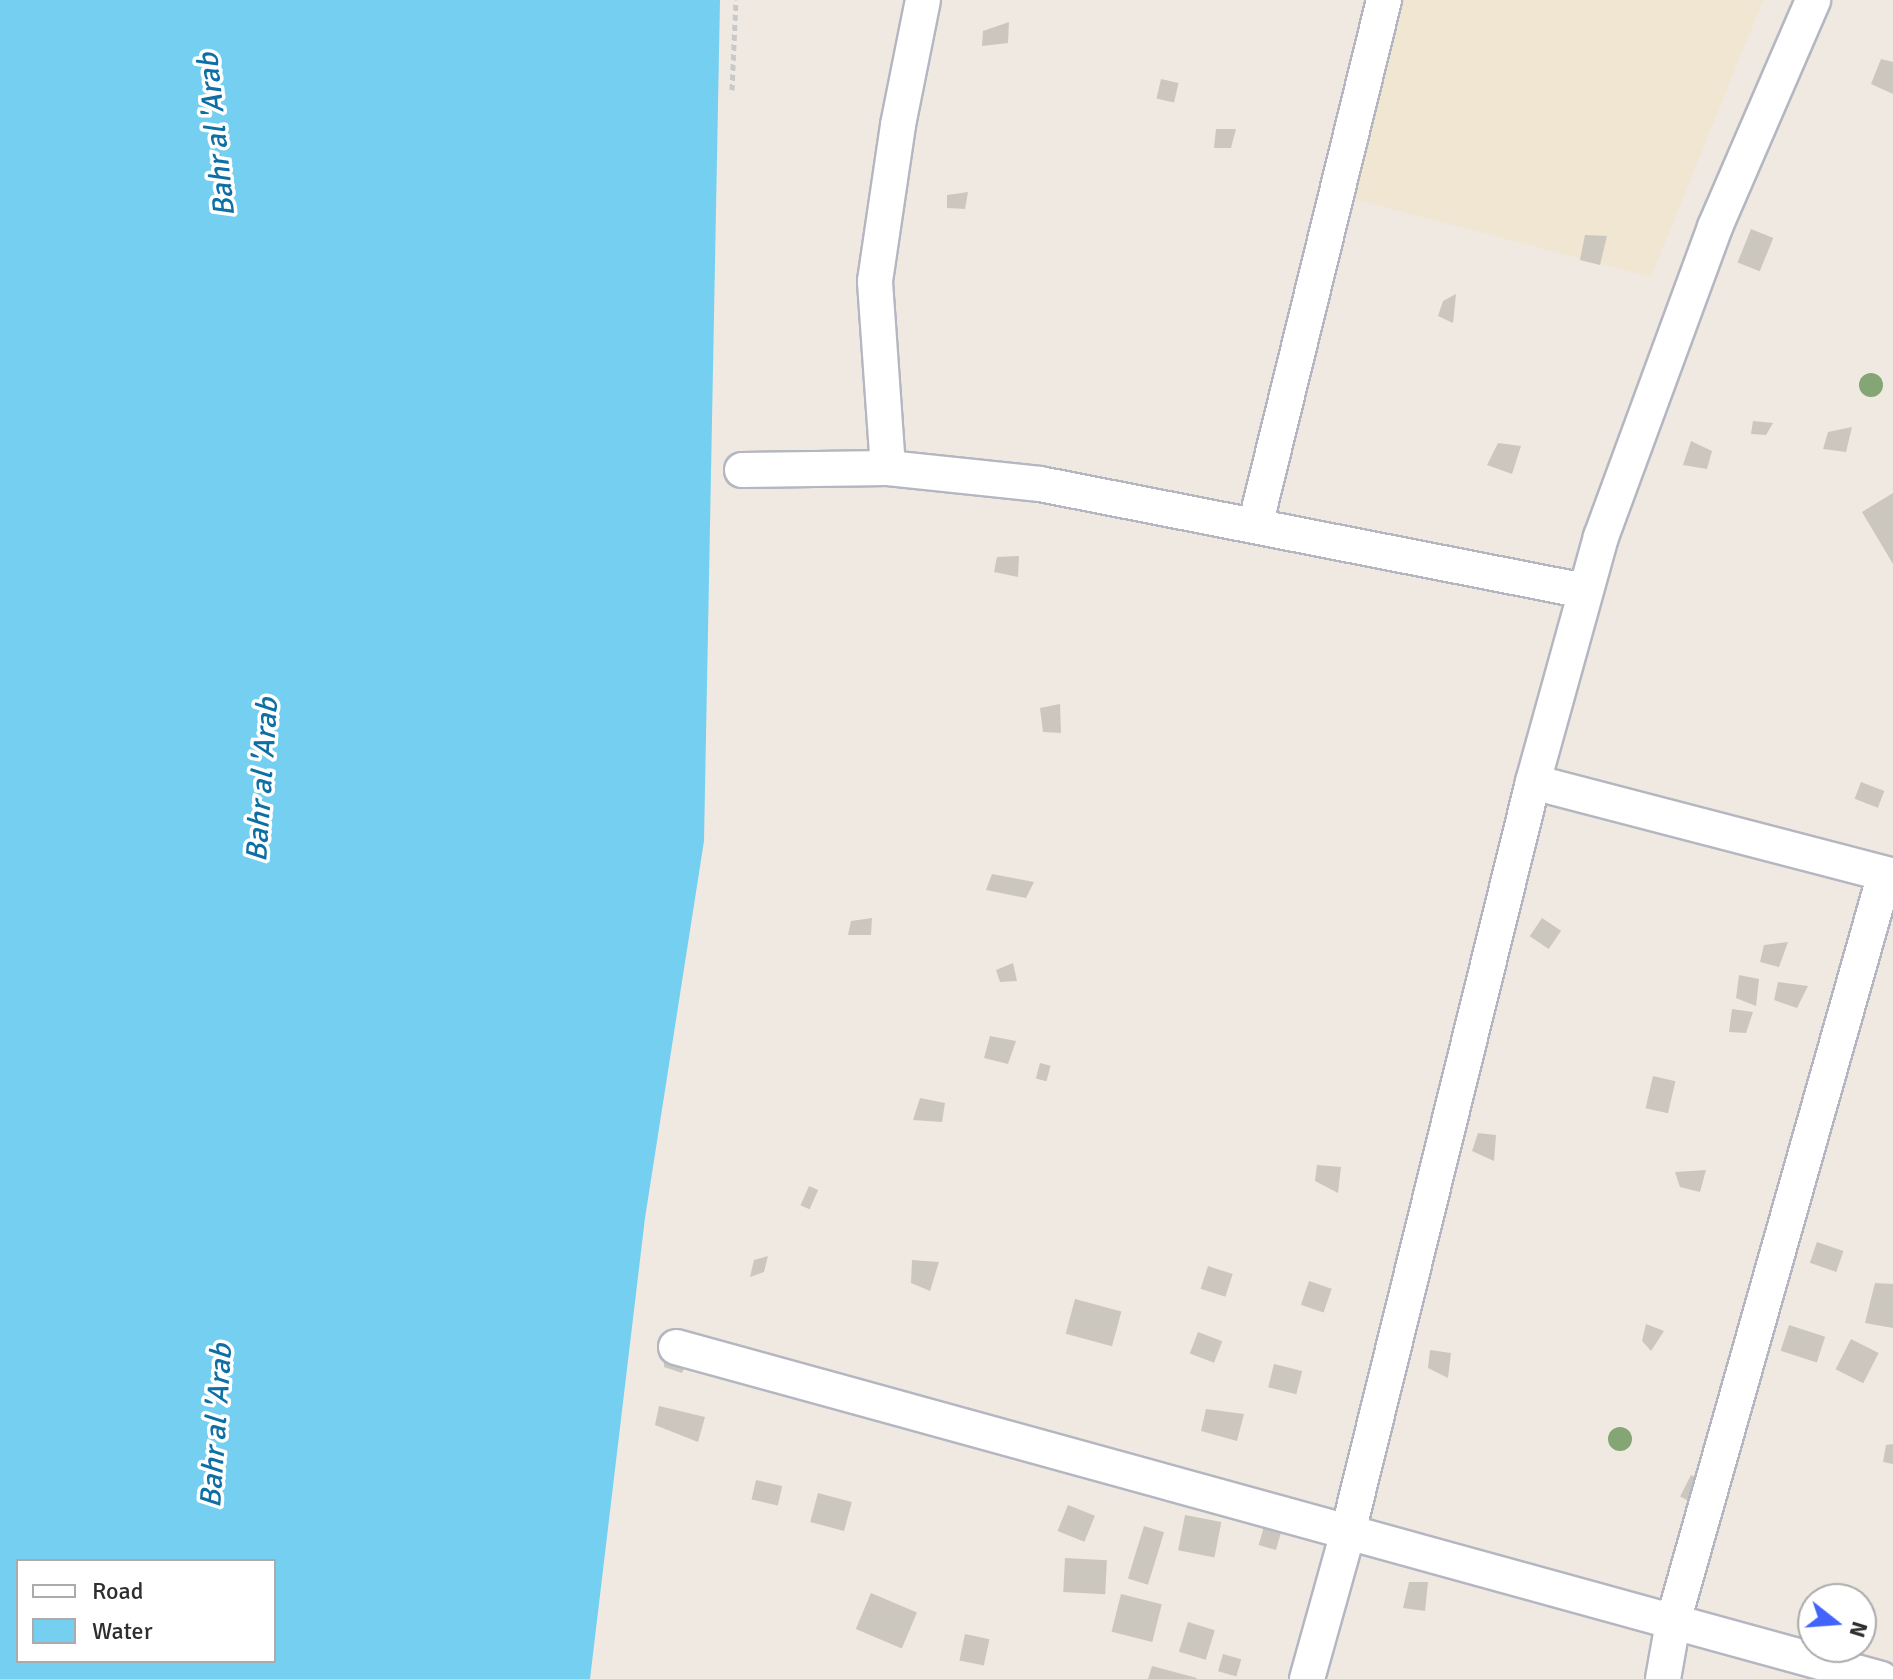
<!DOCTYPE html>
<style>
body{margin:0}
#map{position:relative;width:1893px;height:1679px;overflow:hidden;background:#efe9e1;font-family:Signika,sans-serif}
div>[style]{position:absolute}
.education>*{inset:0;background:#f0e6d1}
.water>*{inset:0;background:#75cff0}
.building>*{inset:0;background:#cbc7bf;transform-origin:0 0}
.path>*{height:5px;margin-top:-2.5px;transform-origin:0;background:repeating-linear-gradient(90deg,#c9c9c9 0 6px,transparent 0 10px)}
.roads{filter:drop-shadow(2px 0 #b4b7c1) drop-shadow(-2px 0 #b4b7c1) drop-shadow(0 2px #b4b7c1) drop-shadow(0 -2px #b4b7c1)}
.minor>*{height:34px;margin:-17px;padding:0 17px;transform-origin:17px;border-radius:17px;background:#fff}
.trees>*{width:24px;height:24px;margin:-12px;border-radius:50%;background:#84a574}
span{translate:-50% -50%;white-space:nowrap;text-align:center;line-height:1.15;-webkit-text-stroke:7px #fff;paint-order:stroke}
.water-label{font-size:30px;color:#0d6fa3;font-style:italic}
.legend{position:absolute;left:16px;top:1559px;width:260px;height:104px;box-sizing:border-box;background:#fff;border:2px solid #ababab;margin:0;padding:10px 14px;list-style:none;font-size:24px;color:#2e2e2e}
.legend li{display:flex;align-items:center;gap:16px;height:40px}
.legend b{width:40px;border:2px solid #ababab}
.north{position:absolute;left:1797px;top:1583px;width:80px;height:80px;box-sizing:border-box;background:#fff;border:2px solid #ababab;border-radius:50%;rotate:107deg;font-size:22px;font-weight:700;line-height:32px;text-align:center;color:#2e2e2e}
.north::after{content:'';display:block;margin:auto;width:28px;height:36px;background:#4264fb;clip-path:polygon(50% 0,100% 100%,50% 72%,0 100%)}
</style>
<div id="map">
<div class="education">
<i style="clip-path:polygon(1404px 0,1763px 0,1651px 277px,1354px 199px)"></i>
</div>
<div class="water">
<i style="clip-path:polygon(evenodd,0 0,720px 0,704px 841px,645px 1218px,590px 1679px,0 1679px,0 0,18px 1561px,274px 1561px,274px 1661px,18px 1661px,18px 1561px)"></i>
</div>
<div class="building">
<i style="clip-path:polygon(1009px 22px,1008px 43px,982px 46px,983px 31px)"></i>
<i style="clip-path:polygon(1881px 59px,1893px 62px,1893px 94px,1871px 84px)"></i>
<i style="left:1161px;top:79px;width:18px;height:20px;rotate:13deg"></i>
<i style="clip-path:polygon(1216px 129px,1236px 129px,1231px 148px,1214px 148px)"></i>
<i style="clip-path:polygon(968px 192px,965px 209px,947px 208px,947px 195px)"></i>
<i style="left:1751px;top:229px;width:24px;height:36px;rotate:22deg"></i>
<i style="clip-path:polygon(1585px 235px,1607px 236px,1600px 265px,1580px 260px)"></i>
<i style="clip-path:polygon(1456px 294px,1453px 323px,1438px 316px,1443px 301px)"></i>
<i style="clip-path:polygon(1753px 421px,1773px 423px,1766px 435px,1751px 434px)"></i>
<i style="clip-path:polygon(1852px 427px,1846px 452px,1823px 449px,1828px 432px)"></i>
<i style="clip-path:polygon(1691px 441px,1712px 451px,1707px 469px,1683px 465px)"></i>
<i style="clip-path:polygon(1498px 443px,1521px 446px,1512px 474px,1487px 465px)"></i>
<i style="clip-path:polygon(1893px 493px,1893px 564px,1862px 512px)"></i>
<i style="clip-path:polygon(1019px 556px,1018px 577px,994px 572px,997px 557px)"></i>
<i style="clip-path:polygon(1060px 704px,1061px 733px,1043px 732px,1040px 708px)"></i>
<i style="left:1861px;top:782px;width:25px;height:18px;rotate:21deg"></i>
<i style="clip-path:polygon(992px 874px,1034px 882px,1026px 898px,986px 890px)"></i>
<i style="clip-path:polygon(872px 918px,871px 935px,848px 935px,851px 921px)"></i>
<i style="left:1542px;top:918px;width:23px;height:22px;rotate:34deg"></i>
<i style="clip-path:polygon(1788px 942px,1779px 967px,1760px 962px,1764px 945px)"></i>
<i style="clip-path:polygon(1013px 963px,1017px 981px,1000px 982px,996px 970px)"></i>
<i style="clip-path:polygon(1739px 975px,1759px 979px,1756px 1006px,1736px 998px)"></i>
<i style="clip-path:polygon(1778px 982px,1808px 986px,1797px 1008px,1774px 1000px)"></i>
<i style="clip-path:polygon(1732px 1009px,1753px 1012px,1746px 1033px,1729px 1032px)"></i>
<i style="clip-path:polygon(990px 1036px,1016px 1041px,1008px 1064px,984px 1058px)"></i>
<i style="left:1040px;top:1063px;width:11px;height:16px;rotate:15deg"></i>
<i style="left:1653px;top:1076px;width:23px;height:33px;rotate:13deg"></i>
<i style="clip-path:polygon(920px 1098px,945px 1103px,942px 1122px,913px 1120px)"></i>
<i style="clip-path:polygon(1478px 1133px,1496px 1135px,1494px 1161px,1472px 1151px)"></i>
<i style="clip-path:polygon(1317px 1165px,1341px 1167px,1338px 1193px,1315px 1181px)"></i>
<i style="clip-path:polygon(1706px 1170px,1700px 1192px,1680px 1187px,1675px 1172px)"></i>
<i style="left:809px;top:1186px;width:10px;height:21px;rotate:24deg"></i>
<i style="left:1817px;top:1242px;width:28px;height:22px;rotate:19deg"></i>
<i style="clip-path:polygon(768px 1256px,764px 1272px,750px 1277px,754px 1260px)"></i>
<i style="clip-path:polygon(912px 1260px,939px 1262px,930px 1291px,911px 1283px)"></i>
<i style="left:1208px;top:1266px;width:26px;height:24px;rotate:18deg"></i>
<i style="left:1309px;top:1281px;width:24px;height:25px;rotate:19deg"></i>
<i style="clip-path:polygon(1875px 1283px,1893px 1284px,1893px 1328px,1865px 1323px)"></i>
<i style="left:1075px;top:1299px;width:48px;height:36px;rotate:15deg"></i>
<i style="clip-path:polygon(1646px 1324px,1664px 1331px,1651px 1351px,1642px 1341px)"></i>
<i style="left:1789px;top:1325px;width:38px;height:27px;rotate:18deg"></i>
<i style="left:1198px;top:1332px;width:26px;height:23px;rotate:21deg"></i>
<i style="left:1851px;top:1339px;width:31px;height:34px;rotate:27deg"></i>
<i style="clip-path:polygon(1430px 1350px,1451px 1353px,1448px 1378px,1428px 1368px)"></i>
<i style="clip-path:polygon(664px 1358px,687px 1362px,682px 1373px,664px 1367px)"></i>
<i style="left:1274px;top:1364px;width:29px;height:24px;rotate:14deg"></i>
<i style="clip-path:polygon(659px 1406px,705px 1417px,698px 1442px,655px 1425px)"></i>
<i style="clip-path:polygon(1206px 1409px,1244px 1414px,1237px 1441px,1201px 1431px)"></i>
<i style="clip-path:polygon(1893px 1444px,1893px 1464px,1883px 1462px,1886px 1445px)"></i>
<i style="left:1691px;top:1475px;width:37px;height:24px;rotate:27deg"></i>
<i style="left:756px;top:1480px;width:27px;height:20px;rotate:13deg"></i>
<i style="left:818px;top:1493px;width:35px;height:30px;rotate:15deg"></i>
<i style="left:1068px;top:1505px;width:29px;height:28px;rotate:22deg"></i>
<i style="left:1185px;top:1515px;width:37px;height:36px;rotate:11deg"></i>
<i style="left:1265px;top:1523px;width:18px;height:23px;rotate:16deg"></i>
<i style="left:1144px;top:1526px;width:21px;height:55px;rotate:17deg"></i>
<i style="left:1065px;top:1558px;width:42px;height:34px;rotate:3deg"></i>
<i style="clip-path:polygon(1409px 1582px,1428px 1582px,1425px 1611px,1403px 1608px)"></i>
<i style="left:871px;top:1593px;width:50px;height:39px;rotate:23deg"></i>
<i style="left:1121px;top:1594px;width:42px;height:39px;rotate:14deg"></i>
<i style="left:1188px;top:1622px;width:28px;height:31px;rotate:17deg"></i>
<i style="left:965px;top:1634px;width:25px;height:27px;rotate:12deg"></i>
<i style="left:1223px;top:1654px;width:19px;height:18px;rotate:16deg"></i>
<i style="clip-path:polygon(1152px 1666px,1197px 1678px,1196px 1679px,1148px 1679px)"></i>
</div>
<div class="path">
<i style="left:732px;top:90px;width:90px;rotate:-87.5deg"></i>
</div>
<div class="roads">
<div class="minor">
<i style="left:888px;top:468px;width:187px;rotate:-94deg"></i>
<i style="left:875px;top:281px;width:158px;rotate:-81.6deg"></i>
<i style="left:898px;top:125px;width:127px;rotate:-78.7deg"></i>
<i style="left:742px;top:470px;width:146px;rotate:-0.8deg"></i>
<i style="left:888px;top:468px;width:153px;rotate:6deg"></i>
<i style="left:1040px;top:484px;width:555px;rotate:11.11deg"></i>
<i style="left:1255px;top:526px;width:542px;rotate:-76.22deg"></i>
<i style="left:1533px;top:782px;width:254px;rotate:-74.5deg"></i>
<i style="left:1601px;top:537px;width:330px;rotate:-69.8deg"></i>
<i style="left:1715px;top:227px;width:247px;rotate:-66.6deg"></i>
<i style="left:676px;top:1347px;width:1250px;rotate:15.4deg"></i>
<i style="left:1307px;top:1679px;width:153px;rotate:-74.4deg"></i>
<i style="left:1348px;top:1532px;width:772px;rotate:-76.14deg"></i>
<i style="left:1533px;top:782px;width:372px;rotate:14.6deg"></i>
<i style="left:1663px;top:1679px;width:58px;rotate:-80deg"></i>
<i style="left:1673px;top:1622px;width:777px;rotate:-74.18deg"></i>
</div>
</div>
<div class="trees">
<i style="left:1871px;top:385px"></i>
<i style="left:1620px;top:1439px"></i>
</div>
<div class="water-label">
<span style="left:217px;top:135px;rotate:-96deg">Bahr al 'Arab</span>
<span style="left:263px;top:780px;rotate:-86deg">Bahr al 'Arab</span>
<span style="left:217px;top:1426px;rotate:-86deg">Bahr al 'Arab</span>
</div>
<ul class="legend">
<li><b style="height:10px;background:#fff"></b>Road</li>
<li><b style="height:22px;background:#75cff0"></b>Water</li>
</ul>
<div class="north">N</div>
</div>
